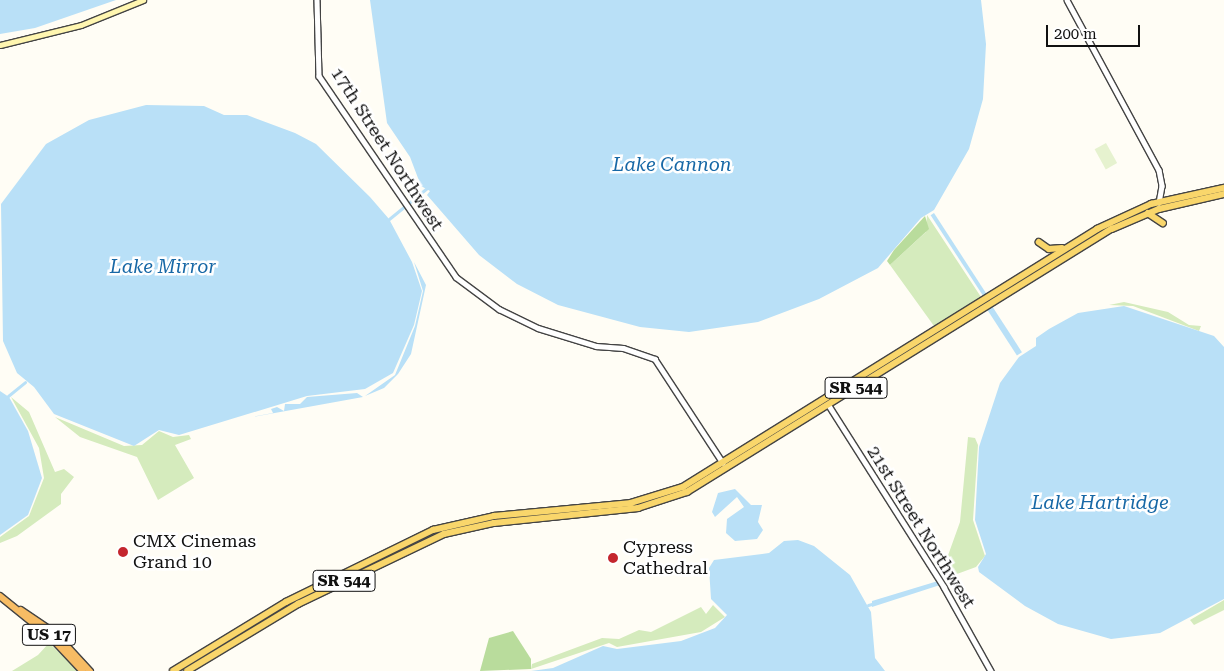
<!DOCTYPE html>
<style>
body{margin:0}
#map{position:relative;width:1224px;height:671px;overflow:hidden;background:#fffdf5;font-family:"Roboto Serif",serif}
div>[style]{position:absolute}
.green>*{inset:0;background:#d5ebbd}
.forest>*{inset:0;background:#b9dc9c}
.pitch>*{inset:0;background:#e6f2cf;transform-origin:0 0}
.water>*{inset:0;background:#b9e0f7;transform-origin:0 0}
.canal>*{height:3px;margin:-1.5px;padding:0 1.5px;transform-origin:1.5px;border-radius:1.5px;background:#b9e0f7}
.roads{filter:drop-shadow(1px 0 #444) drop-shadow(-1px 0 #444) drop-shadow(0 1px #444) drop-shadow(0 -1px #444)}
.tertiary>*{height:4.5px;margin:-2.25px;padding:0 2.25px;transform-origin:2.25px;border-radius:2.25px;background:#fff}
.secondary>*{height:5px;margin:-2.5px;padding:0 2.5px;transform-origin:2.5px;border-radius:2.5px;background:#fff6b0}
.primary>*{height:5.5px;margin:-2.75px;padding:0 2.75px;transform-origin:2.75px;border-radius:2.75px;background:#f9d66b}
.trunk>*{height:5.5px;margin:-2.75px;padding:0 2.75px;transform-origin:2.75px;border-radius:2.75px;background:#f7bc64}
.dots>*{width:14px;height:14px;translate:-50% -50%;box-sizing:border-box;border:2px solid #fff;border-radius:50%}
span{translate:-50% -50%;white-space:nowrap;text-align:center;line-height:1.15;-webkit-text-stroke:5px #fff;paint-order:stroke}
.shield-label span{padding:1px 4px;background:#fff;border:1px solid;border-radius:4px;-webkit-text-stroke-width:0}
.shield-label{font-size:16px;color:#111;font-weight:700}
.street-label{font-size:18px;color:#111}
.poi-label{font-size:18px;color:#111}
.left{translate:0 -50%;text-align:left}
.water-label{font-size:19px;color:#1768a6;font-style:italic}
.scale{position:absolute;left:1046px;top:25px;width:94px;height:22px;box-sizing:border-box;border:2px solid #111;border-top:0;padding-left:6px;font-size:15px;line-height:18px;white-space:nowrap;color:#111;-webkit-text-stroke:4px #fff;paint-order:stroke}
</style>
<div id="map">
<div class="green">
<i style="clip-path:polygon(927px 215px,981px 297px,934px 326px,890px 265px,926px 232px)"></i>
<i style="clip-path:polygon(1124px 302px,1168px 312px,1189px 325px,1201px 326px,1199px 331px,1133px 306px,1109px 305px)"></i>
<i style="clip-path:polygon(11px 397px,29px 412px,55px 472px,64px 469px,74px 477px,61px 494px,61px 504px,17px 536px,0 543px,0 537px,29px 516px,44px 478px,39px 448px)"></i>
<i style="clip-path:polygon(55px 417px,124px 446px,142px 445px,159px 431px,173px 437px,189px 435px,191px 439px,175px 445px,194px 478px,158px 500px,137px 457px,80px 437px)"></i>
<i style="clip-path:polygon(968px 437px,975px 438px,978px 445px,973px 520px,985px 556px,976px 567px,946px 578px,946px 561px,960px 522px)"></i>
<i style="clip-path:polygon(1224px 600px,1224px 610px,1194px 625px,1190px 620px)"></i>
<i style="clip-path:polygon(713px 605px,725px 617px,701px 632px,617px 647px,609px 643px,531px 669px,532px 664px,602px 638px,619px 639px,639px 630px,651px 632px,701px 607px,706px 614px)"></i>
<i style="clip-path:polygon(49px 643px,79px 671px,12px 671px,38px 655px)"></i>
</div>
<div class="forest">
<i style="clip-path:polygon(925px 216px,929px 229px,890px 265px,887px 261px,894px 250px)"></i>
<i style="clip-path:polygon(513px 631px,531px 659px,531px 669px,480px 671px,489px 638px)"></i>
</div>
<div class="pitch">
<i style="left:1106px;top:143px;width:23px;height:13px;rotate:61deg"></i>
</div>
<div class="water">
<i style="clip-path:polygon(0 0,116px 0,35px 28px,0 34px)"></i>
<i style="clip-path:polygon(370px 0,981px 0,986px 44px,983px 99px,969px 149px,934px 210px,921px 218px,878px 268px,819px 299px,758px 322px,689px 332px,640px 327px,558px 305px,517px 284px,479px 255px,427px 195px,430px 191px,421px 186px,410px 157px,387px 123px)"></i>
<i style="clip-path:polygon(146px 105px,204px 106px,224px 115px,247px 115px,295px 133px,316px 144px,370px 197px,389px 219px,412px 262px,422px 291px,414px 325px,393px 373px,365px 389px,307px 396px,179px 435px,159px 430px,134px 446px,54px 414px,34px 387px,17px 373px,3px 341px,1px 204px,46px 144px,89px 120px)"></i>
<i style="left:934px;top:213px;width:98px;height:4px;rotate:57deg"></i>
<i style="clip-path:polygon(414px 262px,426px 285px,411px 354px,398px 374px,384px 388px,365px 396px,395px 375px,415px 326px,423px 291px)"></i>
<i style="left:992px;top:306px;width:55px;height:6px;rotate:57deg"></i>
<i style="clip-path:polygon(1124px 306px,1214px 336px,1224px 347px,1224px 599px,1160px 633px,1111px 639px,1058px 624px,1025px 606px,979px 572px,978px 567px,986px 554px,975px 520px,979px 447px,1000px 383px,1019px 357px,1036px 346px,1036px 338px,1049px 329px,1078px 313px)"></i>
<i style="clip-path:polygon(0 391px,9px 397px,28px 431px,42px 478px,28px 515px,0 535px)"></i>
<i style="clip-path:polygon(357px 393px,363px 397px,241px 419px,273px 413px,271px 409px,277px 407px,284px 411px,285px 404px,300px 404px,307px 397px)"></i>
<i style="clip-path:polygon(735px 489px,751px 505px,762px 505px,758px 522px,763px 530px,757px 539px,735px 541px,726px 533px,727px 519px,744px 507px,737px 497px,715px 517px,712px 512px,718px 493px)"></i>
<i style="clip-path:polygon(798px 540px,814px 546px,850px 575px,871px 612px,875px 658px,885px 671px,531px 671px,553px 668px,603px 646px,617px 649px,681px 641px,715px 628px,727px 615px,711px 599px,709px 568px,714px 560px,769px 553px,784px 541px)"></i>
<i style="clip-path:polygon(938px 581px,940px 585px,872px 607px,872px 601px)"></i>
</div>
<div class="canal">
<i style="left:389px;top:219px;width:49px;rotate:-39.2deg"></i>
<i style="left:8px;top:396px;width:22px;rotate:-39deg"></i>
<i style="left:868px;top:605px;width:7px;rotate:-16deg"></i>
</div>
<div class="roads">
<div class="tertiary">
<i style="left:317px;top:0;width:76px;rotate:88.5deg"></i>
<i style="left:319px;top:76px;width:243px;rotate:55.7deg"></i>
<i style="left:456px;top:277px;width:54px;rotate:36.7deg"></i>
<i style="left:499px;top:309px;width:43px;rotate:26deg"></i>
<i style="left:538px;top:328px;width:61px;rotate:17.2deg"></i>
<i style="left:596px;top:346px;width:27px;rotate:4deg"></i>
<i style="left:623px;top:348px;width:34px;rotate:19deg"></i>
<i style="left:655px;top:359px;width:124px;rotate:56.8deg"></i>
<i style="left:1067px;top:0;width:193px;rotate:61.6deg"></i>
<i style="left:1159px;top:170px;width:16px;rotate:79deg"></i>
<i style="left:1162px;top:186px;width:17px;rotate:100deg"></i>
<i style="left:828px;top:404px;width:217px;rotate:57.6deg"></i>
<i style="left:944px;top:587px;width:96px;rotate:60.8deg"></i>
</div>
<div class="secondary">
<i style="left:0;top:45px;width:83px;rotate:-13.9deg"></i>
<i style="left:81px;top:25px;width:67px;rotate:-22deg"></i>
</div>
<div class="primary">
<i style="left:1148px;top:213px;width:18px;rotate:34deg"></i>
<i style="left:1039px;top:242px;width:12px;rotate:35deg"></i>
<i style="left:1049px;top:249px;width:13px;rotate:-4deg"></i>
<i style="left:173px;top:671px;width:132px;rotate:-31.4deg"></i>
<i style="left:286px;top:602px;width:164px;rotate:-26.1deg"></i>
<i style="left:433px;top:530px;width:63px;rotate:-12.9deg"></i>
<i style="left:494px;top:516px;width:138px;rotate:-5.4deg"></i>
<i style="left:631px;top:503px;width:54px;rotate:-17.1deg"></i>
<i style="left:683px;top:487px;width:488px;rotate:-31.9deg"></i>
<i style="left:1097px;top:229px;width:60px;rotate:-24.8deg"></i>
<i style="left:1151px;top:204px;width:75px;rotate:-12.4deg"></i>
<i style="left:187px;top:671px;width:130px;rotate:-31.1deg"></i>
<i style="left:298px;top:604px;width:162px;rotate:-25.6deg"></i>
<i style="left:444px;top:534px;width:51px;rotate:-12.4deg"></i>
<i style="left:494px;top:523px;width:145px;rotate:-5.9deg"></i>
<i style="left:638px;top:508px;width:52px;rotate:-18.1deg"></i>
<i style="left:687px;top:492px;width:500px;rotate:-31.8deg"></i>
<i style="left:1112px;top:229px;width:51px;rotate:-23.1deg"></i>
<i style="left:1159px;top:209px;width:67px;rotate:-13deg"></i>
</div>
<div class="trunk">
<i style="left:0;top:596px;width:67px;rotate:38.9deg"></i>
<i style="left:52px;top:638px;width:45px;rotate:46.8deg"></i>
<i style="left:21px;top:610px;width:41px;rotate:34.1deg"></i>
<i style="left:55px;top:633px;width:52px;rotate:47.4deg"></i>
</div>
</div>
<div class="dots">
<i style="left:123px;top:552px;background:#c4262e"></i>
<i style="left:613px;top:558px;background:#c4262e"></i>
</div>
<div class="shield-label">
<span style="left:856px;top:388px">SR 544</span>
<span style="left:344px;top:581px">SR 544</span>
<span style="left:49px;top:635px">US 17</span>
</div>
<div class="street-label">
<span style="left:387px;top:149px;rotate:57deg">17th Street Northwest</span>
<span style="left:921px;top:527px;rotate:58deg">21st Street Northwest</span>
</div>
<div class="poi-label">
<span class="left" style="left:133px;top:552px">CMX Cinemas<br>Grand 10</span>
<span class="left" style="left:623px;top:558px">Cypress<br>Cathedral</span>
</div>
<div class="water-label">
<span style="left:672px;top:165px">Lake Cannon</span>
<span style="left:163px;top:267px">Lake Mirror</span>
<span style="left:1100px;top:503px">Lake Hartridge</span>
</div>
<div class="scale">200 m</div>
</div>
